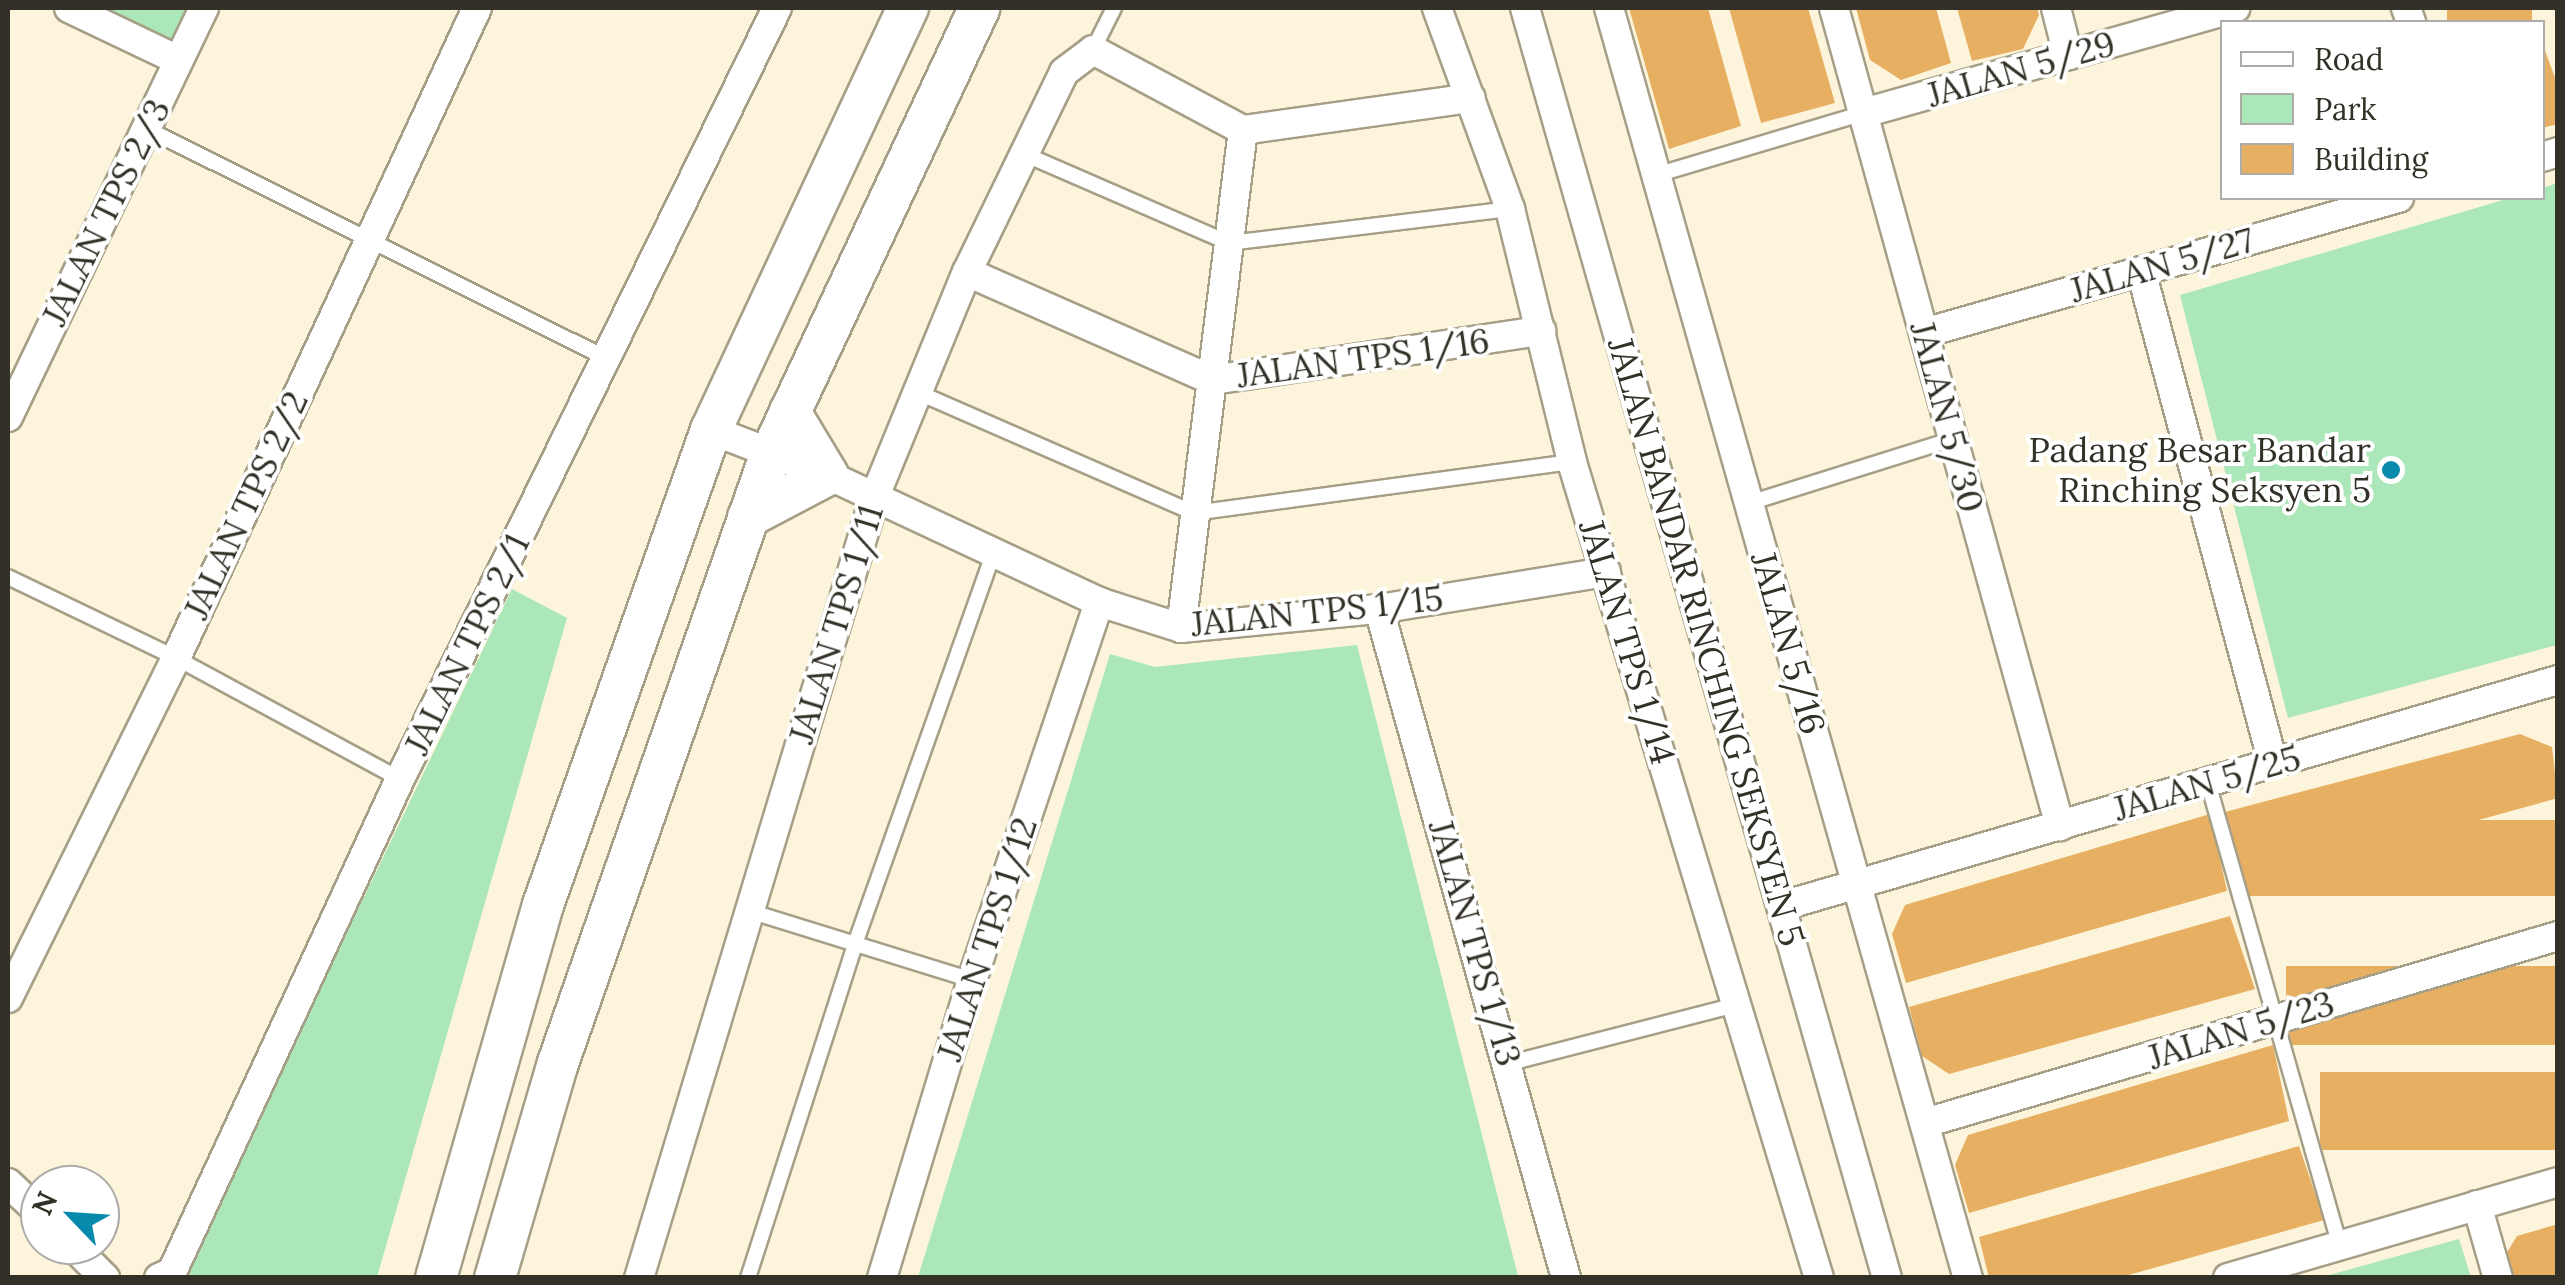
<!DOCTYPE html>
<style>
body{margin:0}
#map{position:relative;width:2565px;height:1285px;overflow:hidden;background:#fdf5db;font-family:Lora,serif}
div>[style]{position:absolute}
.green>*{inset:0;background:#abe7b8}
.building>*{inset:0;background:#e7af61;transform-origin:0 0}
.roads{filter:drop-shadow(2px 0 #a69f87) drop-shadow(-2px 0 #a69f87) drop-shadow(0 2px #a69f87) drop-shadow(0 -2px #a69f87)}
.lane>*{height:14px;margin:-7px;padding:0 7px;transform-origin:7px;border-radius:7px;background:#fff}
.street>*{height:28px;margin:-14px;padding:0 14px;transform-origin:14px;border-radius:14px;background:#fff}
.secondary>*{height:40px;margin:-20px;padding:0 20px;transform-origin:20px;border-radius:20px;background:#fff}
.dots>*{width:28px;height:28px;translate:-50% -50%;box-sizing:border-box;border:5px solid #fff;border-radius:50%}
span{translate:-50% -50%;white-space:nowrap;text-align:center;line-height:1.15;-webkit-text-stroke:8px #fff;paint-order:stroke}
.street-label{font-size:35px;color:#333027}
.poi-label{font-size:35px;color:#333027}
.right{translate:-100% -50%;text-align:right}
.frame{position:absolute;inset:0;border:10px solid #333027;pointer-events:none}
.legend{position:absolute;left:2220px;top:20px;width:325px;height:180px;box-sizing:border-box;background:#fff;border:2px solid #adaca9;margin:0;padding:12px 18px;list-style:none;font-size:30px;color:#333027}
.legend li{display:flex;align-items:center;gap:20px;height:50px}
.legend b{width:50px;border:2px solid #adaca9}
.north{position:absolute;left:20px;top:1165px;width:100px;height:100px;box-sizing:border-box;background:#fff;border:2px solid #adaca9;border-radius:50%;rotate:295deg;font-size:28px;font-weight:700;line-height:40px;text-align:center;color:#333027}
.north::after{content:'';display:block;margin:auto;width:35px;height:45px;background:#078aab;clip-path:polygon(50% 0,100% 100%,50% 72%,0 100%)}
</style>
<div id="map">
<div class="green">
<i style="clip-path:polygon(97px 8px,191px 8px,174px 46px)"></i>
<i style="clip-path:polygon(2557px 183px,2557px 645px,2288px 718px,2180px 295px,2510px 198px,2542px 198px,2543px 188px)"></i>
<i style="clip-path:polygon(512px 589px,567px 618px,377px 1277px,181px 1278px)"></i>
<i style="clip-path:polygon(1357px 645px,1518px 1276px,918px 1277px,1110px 654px,1155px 667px)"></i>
<i style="clip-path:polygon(2459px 1239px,2471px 1277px,2322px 1277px)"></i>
</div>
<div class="building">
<i style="clip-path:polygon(1629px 8px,1708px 8px,1741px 126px,1669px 149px)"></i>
<i style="clip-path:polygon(1729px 8px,1808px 8px,1835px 103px,1761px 123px)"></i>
<i style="clip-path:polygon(1856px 8px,1936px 8px,1951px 63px,1901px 80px,1870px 60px)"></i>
<i style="clip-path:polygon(1957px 8px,2037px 8px,2039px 15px,2023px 49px,1972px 61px)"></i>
<i style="left:2447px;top:8px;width:85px;height:15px"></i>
<i style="clip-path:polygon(2542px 42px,2558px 86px,2558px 124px,2542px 128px)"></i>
<i style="clip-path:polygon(2520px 734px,2552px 747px,2558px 798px,2244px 885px,2225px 812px)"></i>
<i style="clip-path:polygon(2210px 814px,2227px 891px,1906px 983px,1892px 934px,1905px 905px)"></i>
<i style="left:2558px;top:820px;width:76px;height:316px;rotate:90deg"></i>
<i style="clip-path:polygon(2230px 916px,2255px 989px,1949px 1074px,1922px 1056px,1909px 1007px)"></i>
<i style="left:2558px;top:966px;width:79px;height:272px;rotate:90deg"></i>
<i style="clip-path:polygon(2273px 1045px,2289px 1121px,1969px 1213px,1955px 1165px,1968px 1135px)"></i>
<i style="left:2558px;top:1072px;width:78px;height:238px;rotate:90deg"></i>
<i style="clip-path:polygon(2299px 1146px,2324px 1220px,2118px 1278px,1989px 1278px,1979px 1237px)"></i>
<i style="clip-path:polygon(2558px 1224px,2558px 1278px,2514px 1278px,2506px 1254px,2517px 1236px)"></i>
</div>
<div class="roads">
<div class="lane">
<i style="left:1093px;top:50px;width:47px;rotate:-63.4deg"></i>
<i style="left:147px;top:129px;width:515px;rotate:26.52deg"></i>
<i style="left:1022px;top:153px;width:226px;rotate:23.5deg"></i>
<i style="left:1229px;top:243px;width:283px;rotate:-6.9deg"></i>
<i style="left:1656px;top:175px;width:217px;rotate:-16.6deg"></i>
<i style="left:917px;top:392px;width:302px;rotate:23.6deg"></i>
<i style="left:1194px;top:513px;width:381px;rotate:-7.7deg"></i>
<i style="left:1749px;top:503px;width:214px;rotate:-17.4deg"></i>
<i style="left:8px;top:577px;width:187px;rotate:25.7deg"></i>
<i style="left:176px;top:658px;width:255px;rotate:28.4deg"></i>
<i style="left:2208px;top:783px;width:479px;rotate:74.1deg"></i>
<i style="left:749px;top:911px;width:233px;rotate:17.2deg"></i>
<i style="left:1510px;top:1063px;width:237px;rotate:-14.4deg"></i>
<i style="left:748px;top:1278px;width:351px;rotate:-72.2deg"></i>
<i style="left:855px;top:944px;width:417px;rotate:-70.5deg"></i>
</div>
<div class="street">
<i style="left:69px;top:8px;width:121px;rotate:25.5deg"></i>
<i style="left:1437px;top:8px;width:214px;rotate:70deg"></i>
<i style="left:1510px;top:209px;width:260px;rotate:76.2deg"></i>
<i style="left:1572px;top:462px;width:853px;rotate:73.16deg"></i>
<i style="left:1525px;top:8px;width:1321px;rotate:74.09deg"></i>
<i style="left:1609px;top:8px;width:1320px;rotate:74.22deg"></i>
<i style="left:1834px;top:8px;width:849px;rotate:74.56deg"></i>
<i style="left:2056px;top:8px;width:49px;rotate:75.7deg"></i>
<i style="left:2406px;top:8px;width:15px;rotate:70deg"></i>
<i style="left:1864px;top:113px;width:386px;rotate:-15.8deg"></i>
<i style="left:2542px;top:157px;width:17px;rotate:-17deg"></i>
<i style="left:2141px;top:271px;width:509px;rotate:74.98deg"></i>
<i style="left:967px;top:272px;width:268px;rotate:23.8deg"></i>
<i style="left:1212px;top:380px;width:333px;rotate:-8.5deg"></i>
<i style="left:1924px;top:333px;width:494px;rotate:-15.9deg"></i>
<i style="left:8px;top:417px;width:454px;rotate:-64.4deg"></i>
<i style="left:711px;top:430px;width:125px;rotate:21deg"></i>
<i style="left:828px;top:475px;width:299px;rotate:25.1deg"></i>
<i style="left:1099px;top:602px;width:86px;rotate:17.6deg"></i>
<i style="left:1181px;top:628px;width:199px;rotate:-5.5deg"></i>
<i style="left:1379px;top:609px;width:230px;rotate:-9.3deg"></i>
<i style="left:1379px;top:609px;width:695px;rotate:74.38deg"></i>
<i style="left:1181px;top:628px;width:502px;rotate:-82.9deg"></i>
<i style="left:1782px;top:906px;width:808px;rotate:-16.24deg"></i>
<i style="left:8px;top:998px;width:379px;rotate:-63.7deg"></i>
<i style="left:176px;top:658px;width:716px;rotate:-65.15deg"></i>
<i style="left:1925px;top:1123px;width:660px;rotate:-16.46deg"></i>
<i style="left:8px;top:1183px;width:44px;rotate:43.2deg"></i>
<i style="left:2477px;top:1205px;width:76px;rotate:74deg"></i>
<i style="left:72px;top:1245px;width:47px;rotate:45deg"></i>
<i style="left:159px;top:1278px;width:14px;rotate:-25deg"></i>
<i style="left:172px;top:1272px;width:543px;rotate:-65.18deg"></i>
<i style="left:400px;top:779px;width:858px;rotate:-63.94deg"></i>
<i style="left:639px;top:1278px;width:817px;rotate:-73.21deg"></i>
<i style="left:875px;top:496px;width:242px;rotate:-67.7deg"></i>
<i style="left:967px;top:272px;width:222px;rotate:-64.1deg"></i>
<i style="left:1064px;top:72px;width:36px;rotate:-37deg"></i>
<i style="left:1093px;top:50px;width:170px;rotate:28.1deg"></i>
<i style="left:1243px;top:130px;width:230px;rotate:-8deg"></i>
<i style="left:882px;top:1278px;width:311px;rotate:-73.2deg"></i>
<i style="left:972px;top:980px;width:399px;rotate:-71.4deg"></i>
<i style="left:2228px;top:1278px;width:344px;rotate:-16.2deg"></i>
</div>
<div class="secondary">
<i style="left:748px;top:517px;width:90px;rotate:-27.7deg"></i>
<i style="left:828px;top:475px;width:74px;rotate:-121.1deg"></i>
<i style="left:436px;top:1278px;width:388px;rotate:-74deg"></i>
<i style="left:543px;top:905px;width:504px;rotate:-70.52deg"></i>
<i style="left:711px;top:430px;width:466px;rotate:-65deg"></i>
<i style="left:495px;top:1278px;width:224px;rotate:-73.7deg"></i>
<i style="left:558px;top:1063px;width:646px;rotate:-70.75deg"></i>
<i style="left:771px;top:453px;width:491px;rotate:-64.9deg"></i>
</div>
</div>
<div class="dots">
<i style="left:2391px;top:470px;background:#078aab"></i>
</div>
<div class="street-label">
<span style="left:2021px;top:69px;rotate:-16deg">JALAN 5/29</span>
<span style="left:106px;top:212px;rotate:-64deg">JALAN TPS 2/3</span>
<span style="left:2162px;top:265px;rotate:-16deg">JALAN 5/27</span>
<span style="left:1363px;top:358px;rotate:-8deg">JALAN TPS 1/16</span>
<span style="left:1947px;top:417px;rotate:75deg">JALAN 5/30</span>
<span style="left:246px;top:505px;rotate:-65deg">JALAN TPS 2/2</span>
<span style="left:1317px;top:611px;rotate:-6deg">JALAN TPS 1/15</span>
<span style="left:836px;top:624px;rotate:-73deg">JALAN TPS 1/11</span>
<span style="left:1627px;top:642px;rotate:73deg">JALAN TPS 1/14</span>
<span style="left:1706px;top:642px;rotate:74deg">JALAN BANDAR RINCHING SEKSYEN 5</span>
<span style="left:1788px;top:643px;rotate:74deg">JALAN 5/16</span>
<span style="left:467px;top:644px;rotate:-64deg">JALAN TPS 2/1</span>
<span style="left:2207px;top:783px;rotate:-16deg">JALAN 5/25</span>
<span style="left:987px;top:939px;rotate:-72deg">JALAN TPS 1/12</span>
<span style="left:1475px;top:943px;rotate:74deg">JALAN TPS 1/13</span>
<span style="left:2241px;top:1030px;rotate:-17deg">JALAN 5/23</span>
</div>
<div class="poi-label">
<span class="right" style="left:2371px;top:470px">Padang Besar Bandar<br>Rinching Seksyen 5</span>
</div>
<div class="frame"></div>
<ul class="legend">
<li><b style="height:12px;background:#fff"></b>Road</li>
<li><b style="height:28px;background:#abe7b8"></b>Park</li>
<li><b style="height:28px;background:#e7af61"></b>Building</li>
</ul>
<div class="north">N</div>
</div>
